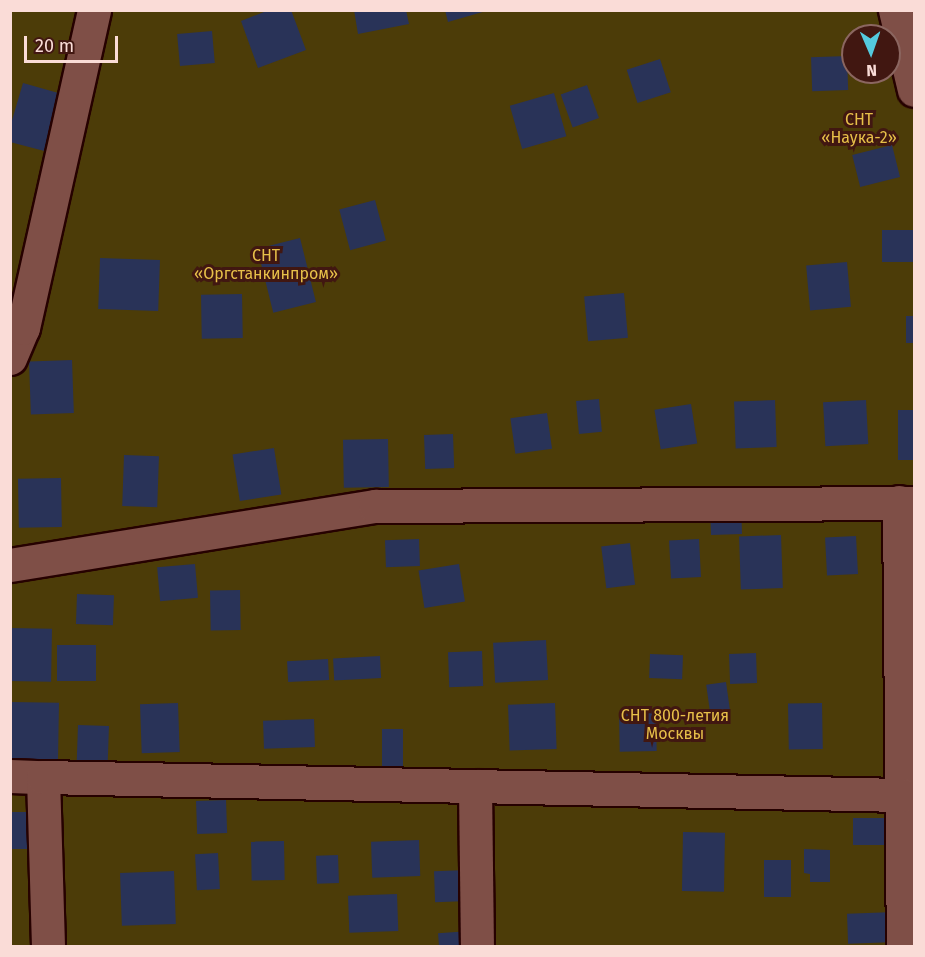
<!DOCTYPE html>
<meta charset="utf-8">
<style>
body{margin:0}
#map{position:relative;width:925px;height:957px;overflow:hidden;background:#411711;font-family:"Fira Sans",sans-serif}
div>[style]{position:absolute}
.green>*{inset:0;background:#4c3c08}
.building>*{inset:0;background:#293358;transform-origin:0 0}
.roads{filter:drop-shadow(2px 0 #260100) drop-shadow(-2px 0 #260100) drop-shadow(0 2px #260100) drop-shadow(0 -2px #260100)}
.street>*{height:33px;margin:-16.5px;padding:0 16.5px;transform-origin:16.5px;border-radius:16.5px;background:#7f4f47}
span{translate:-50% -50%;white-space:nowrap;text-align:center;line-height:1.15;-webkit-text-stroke:6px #411711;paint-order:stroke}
.park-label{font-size:16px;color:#e7c049}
.frame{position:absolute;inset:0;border:12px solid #fadcd7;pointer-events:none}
.north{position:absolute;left:841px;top:24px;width:60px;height:60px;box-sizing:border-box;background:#411711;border:2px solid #8b6660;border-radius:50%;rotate:178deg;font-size:16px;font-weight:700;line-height:24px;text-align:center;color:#fadcd7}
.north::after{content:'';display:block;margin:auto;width:21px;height:27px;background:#54cade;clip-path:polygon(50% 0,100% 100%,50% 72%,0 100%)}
.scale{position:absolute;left:24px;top:36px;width:94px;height:27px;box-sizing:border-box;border:3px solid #fadcd7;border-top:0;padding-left:8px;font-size:18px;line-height:21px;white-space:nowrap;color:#fadcd7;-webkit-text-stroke:4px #411711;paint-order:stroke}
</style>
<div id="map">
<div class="green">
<i style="clip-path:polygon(evenodd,10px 11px,914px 11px,914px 946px,11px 946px,10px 11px,853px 36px,889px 36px,889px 72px,853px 72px,853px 36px)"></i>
</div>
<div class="building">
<i style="clip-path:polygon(269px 10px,291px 10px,306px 50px,258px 68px,241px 21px)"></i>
<i style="clip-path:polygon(354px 10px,406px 10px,409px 24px,358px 34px)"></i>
<i style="clip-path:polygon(445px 10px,486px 10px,486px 11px,448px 22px)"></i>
<i style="left:212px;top:31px;width:32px;height:35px;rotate:85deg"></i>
<i style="left:847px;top:56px;width:34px;height:36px;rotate:88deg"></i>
<i style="left:660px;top:59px;width:35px;height:35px;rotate:72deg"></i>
<i style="clip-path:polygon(23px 83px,69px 96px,52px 153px,10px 142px,10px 127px)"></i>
<i style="left:587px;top:85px;width:35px;height:28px;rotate:70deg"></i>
<i style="left:554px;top:93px;width:45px;height:46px;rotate:74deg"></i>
<i style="left:892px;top:145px;width:33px;height:41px;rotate:76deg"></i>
<i style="left:375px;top:200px;width:42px;height:37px;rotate:75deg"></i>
<i style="left:914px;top:230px;width:32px;height:32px;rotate:90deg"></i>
<i style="left:300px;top:238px;width:66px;height:44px;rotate:76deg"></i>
<i style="left:100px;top:258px;width:60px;height:51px;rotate:2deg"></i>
<i style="left:847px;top:262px;width:45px;height:41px;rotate:85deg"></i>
<i style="left:624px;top:293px;width:45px;height:40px;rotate:85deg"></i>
<i style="left:242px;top:294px;width:44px;height:41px;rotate:89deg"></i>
<i style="left:906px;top:316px;width:8px;height:27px"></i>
<i style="left:72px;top:360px;width:53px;height:43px;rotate:88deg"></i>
<i style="left:599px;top:399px;width:33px;height:23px;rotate:85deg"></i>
<i style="left:775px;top:400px;width:47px;height:41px;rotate:88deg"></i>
<i style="left:866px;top:400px;width:44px;height:43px;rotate:87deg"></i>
<i style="left:691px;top:404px;width:40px;height:37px;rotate:81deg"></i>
<i style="left:898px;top:410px;width:16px;height:50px"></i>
<i style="left:547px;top:413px;width:36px;height:37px;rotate:82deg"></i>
<i style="left:453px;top:434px;width:34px;height:29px;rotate:88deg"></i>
<i style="left:388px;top:439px;width:48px;height:45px;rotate:89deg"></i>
<i style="left:274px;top:448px;width:47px;height:42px;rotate:81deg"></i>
<i style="left:124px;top:455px;width:35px;height:51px;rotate:2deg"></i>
<i style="left:61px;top:478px;width:49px;height:43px;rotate:89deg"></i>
<i style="left:741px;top:505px;width:29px;height:31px;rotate:88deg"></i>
<i style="left:781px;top:535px;width:53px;height:42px;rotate:88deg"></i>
<i style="left:856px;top:536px;width:38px;height:31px;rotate:87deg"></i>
<i style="left:419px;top:539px;width:27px;height:34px;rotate:88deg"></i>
<i style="left:699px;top:539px;width:38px;height:30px;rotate:87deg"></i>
<i style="left:630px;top:543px;width:42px;height:29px;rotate:83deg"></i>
<i style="left:195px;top:564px;width:34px;height:38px;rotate:85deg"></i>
<i style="left:459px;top:564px;width:38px;height:41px;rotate:81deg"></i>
<i style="left:240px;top:590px;width:40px;height:30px;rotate:89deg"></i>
<i style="left:77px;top:594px;width:37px;height:30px;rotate:2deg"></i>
<i style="left:10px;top:628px;width:42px;height:53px;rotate:1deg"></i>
<i style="left:546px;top:640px;width:40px;height:53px;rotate:87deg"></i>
<i style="left:57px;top:645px;width:39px;height:36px"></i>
<i style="left:482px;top:651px;width:35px;height:34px;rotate:88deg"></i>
<i style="left:756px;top:653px;width:30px;height:27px;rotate:88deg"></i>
<i style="left:650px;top:654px;width:33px;height:24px;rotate:2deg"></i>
<i style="left:380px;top:656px;width:22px;height:47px;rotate:87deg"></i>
<i style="left:328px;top:659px;width:21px;height:41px;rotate:87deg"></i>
<i style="left:726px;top:682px;width:30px;height:20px;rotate:82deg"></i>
<i style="left:10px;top:702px;width:49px;height:57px;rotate:1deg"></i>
<i style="left:178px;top:703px;width:49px;height:38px;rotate:88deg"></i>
<i style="left:555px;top:703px;width:46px;height:47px;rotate:88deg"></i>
<i style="left:822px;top:703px;width:46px;height:34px;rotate:89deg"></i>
<i style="left:656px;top:711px;width:40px;height:37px;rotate:89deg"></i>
<i style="left:314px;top:719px;width:28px;height:51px;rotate:88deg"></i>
<i style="left:78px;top:725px;width:31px;height:44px;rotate:2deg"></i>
<i style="left:382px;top:729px;width:21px;height:39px"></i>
<i style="left:226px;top:800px;width:33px;height:30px;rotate:88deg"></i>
<i style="left:10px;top:812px;width:25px;height:37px"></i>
<i style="left:853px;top:818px;width:38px;height:27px"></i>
<i style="left:683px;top:832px;width:42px;height:59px;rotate:1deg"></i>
<i style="left:419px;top:840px;width:36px;height:48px;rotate:88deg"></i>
<i style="left:284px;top:841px;width:39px;height:33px;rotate:89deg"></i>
<i style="clip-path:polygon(804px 849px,830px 850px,830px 882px,810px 882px,810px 874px,804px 873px)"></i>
<i style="left:218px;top:853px;width:36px;height:23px;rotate:87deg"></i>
<i style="left:338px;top:855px;width:28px;height:22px;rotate:88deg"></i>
<i style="left:764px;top:860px;width:27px;height:37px"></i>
<i style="left:467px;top:870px;width:31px;height:33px;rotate:88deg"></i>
<i style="left:174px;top:871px;width:53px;height:54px;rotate:88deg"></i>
<i style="left:397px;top:894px;width:37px;height:49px;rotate:88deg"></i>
<i style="left:895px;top:912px;width:30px;height:48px;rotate:88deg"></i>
<i style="left:470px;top:931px;width:15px;height:32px;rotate:86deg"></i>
</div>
<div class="roads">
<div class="street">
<i style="left:895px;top:10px;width:82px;rotate:76.6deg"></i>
<i style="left:10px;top:358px;width:33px;rotate:-67deg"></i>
<i style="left:23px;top:328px;width:326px;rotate:-77.4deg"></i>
<i style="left:899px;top:502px;width:444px;rotate:89.5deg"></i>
<i style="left:10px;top:565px;width:370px;rotate:-9.2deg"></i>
<i style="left:375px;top:506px;width:539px;rotate:-0.32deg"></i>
<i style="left:10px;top:776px;width:33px;rotate:2deg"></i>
<i style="left:475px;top:786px;width:160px;rotate:89.3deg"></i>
<i style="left:48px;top:946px;width:169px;rotate:-91.7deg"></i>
<i style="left:43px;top:777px;width:860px;rotate:1.2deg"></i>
</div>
</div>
<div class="park-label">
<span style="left:859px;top:129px">СНТ<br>«Наука-2»</span>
<span style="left:266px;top:265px">СНТ<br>«Оргстанкинпром»</span>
<span style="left:675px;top:725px">СНТ 800-летия<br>Москвы</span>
</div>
<div class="frame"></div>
<div class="north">N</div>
<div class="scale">20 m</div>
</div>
